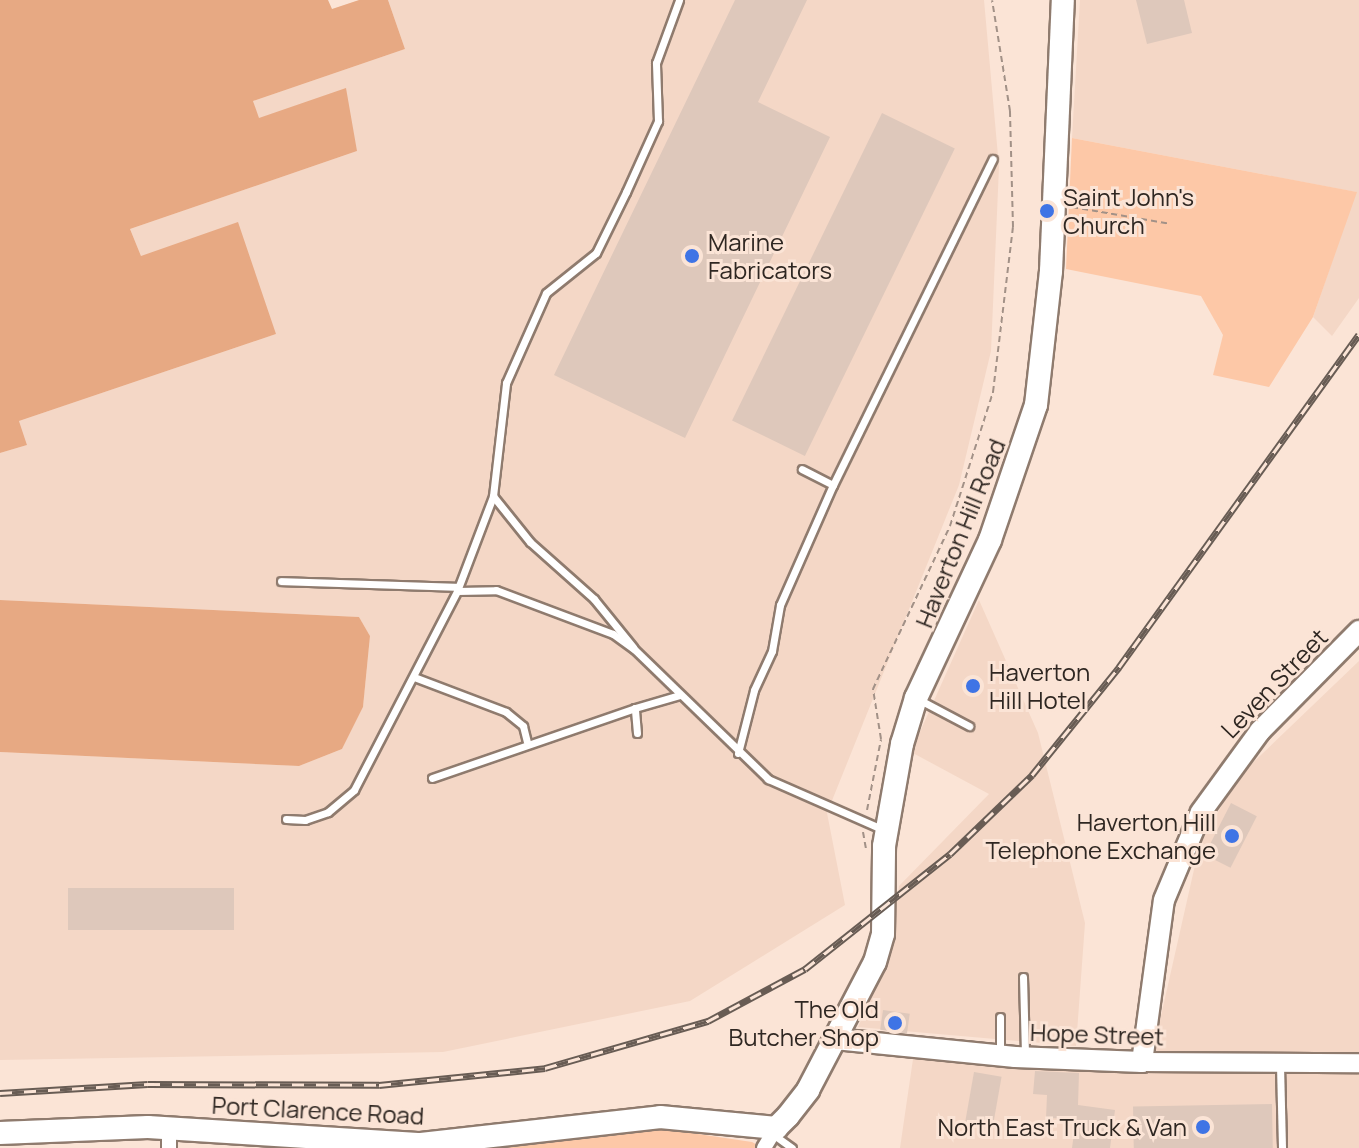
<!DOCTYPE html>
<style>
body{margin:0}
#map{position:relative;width:1359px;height:1148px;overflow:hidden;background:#fbe4d6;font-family:Manrope,sans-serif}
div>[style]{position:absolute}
.built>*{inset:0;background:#f4d7c6}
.green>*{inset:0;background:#fdc8a7}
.water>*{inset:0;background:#e7a983}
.building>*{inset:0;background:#dec8bb;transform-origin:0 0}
.path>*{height:2px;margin-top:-1px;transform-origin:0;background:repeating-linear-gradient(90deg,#a29187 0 6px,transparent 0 10px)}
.roads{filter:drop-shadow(2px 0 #8f7b6e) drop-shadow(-2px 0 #8f7b6e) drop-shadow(0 2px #8f7b6e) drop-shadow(0 -2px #8f7b6e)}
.service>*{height:7px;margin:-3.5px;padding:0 3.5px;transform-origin:3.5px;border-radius:3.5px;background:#fff}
.minor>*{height:14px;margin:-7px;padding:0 7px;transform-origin:7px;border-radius:7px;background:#fff}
.tertiary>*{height:18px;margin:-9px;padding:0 9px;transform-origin:9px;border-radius:9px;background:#fff}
.secondary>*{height:20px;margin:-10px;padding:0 10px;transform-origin:10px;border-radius:10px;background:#fff}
.primary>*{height:22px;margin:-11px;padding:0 11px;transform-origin:11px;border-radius:11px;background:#fff}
.rail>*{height:7px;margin-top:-3.5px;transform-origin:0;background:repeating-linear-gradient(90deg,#fbe4d6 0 12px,#685c54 0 24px);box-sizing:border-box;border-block:2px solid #685c54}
.dots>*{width:22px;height:22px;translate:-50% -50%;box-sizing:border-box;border:4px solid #fbe4d6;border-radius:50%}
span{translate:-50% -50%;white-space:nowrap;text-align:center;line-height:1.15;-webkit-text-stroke:6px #fbe4d6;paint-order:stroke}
.poi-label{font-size:24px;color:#2f2722}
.left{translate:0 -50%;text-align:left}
.right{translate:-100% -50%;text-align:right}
.street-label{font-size:24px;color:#2f2722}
</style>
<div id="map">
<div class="built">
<i style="clip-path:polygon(388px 0,984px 0,999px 167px,991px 351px,959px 485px,827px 813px,845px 905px,690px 1001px,443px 1052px,0 1060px,0 752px,299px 766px,342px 749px,363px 707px,370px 636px,359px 617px,0 600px,0 453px,27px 445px,19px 421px,276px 334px,141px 256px,130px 229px,357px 151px,258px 118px,253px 101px,405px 49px)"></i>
<i style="clip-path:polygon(1080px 0,1359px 0,1359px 298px,1332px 336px,1313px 317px,1356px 192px,1072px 138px)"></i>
<i style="clip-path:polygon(979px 600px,1038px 733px,1085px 923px,1076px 1046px,858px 1027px,891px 952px,899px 886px,989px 794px,911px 752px)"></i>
<i style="clip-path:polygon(1359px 661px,1359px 1148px,900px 1148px,913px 1059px,1149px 1069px,1200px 843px,1239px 776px)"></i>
</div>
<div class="green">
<i style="clip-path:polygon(1072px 138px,1357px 192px,1313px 317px,1269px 387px,1213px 375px,1223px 335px,1201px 296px,1066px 269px)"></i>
<i style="clip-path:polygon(664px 1129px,752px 1142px,763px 1148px,477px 1148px)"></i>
</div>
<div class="water">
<i style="clip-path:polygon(0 0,328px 0,332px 9px,359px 0,388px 0,405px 49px,253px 101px,259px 118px,346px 88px,357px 151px,130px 229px,141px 256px,238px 222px,276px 334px,19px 421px,27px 445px,0 453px)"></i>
<i style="clip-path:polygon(0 600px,359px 617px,370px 636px,363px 707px,342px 749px,299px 766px,0 752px)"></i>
</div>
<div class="building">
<i style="clip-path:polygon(735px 0,807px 0,758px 102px,830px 137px,685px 438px,554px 375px)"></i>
<i style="clip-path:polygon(1136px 0,1184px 0,1192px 33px,1147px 44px)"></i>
<i style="left:882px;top:113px;width:81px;height:342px;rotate:26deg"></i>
<i style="left:1231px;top:803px;width:29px;height:58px;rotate:27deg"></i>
<i style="left:68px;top:888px;width:166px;height:42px"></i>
<i style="left:883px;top:1010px;width:27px;height:20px;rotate:8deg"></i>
<i style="clip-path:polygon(1035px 1071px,1079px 1073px,1078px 1105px,1115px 1110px,1110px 1148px,1072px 1148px,1076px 1119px,1046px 1118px,1047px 1095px,1033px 1094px)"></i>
<i style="left:974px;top:1072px;width:28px;height:53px;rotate:10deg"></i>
<i style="left:1272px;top:1104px;width:44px;height:139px;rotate:89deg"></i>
</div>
<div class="path">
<i style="left:1072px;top:207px;width:99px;rotate:9.8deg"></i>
<i style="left:867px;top:810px;width:72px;rotate:-78.8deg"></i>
<i style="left:881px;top:739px;width:51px;rotate:-99.1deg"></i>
<i style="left:873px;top:689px;width:180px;rotate:-64.7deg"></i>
<i style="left:950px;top:526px;width:141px;rotate:-72.2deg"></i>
<i style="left:993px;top:392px;width:166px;rotate:-83.1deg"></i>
<i style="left:1013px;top:227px;width:116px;rotate:-91.5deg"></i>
<i style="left:1010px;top:111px;width:112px;rotate:-99.2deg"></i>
<i style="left:863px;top:832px;width:17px;rotate:80deg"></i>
</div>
<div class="roads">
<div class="service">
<i style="left:833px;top:485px;width:363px;rotate:-63.9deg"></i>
<i style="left:493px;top:496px;width:59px;rotate:51.2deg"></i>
<i style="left:530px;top:542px;width:86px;rotate:41.7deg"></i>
<i style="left:594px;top:599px;width:62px;rotate:50.9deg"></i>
<i style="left:281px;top:581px;width:177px;rotate:1.9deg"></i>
<i style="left:457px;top:591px;width:102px;rotate:-69.2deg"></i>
<i style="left:493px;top:496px;width:114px;rotate:-83.4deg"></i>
<i style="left:506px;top:383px;width:98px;rotate:-66deg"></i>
<i style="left:546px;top:293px;width:64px;rotate:-38.7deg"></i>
<i style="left:596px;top:253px;width:68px;rotate:-63.8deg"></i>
<i style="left:626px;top:192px;width:78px;rotate:-65.7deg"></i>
<i style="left:658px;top:121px;width:58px;rotate:-92deg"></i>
<i style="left:656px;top:63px;width:67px;rotate:-69.9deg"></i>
<i style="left:414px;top:677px;width:98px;rotate:20.8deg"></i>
<i style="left:506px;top:712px;width:22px;rotate:39deg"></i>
<i style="left:523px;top:726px;width:16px;rotate:76deg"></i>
<i style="left:918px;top:699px;width:58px;rotate:27.9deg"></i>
<i style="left:637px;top:733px;width:25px;rotate:-95deg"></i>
<i style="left:635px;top:708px;width:47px;rotate:-16.1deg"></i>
<i style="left:738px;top:753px;width:65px;rotate:-75.7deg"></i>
<i style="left:754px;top:690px;width:43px;rotate:-65.2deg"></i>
<i style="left:772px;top:651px;width:47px;rotate:-80.1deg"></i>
<i style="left:780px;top:605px;width:131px;rotate:-66.2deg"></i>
<i style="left:833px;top:485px;width:35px;rotate:-153deg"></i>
<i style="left:432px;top:778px;width:215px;rotate:-19deg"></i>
<i style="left:286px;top:819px;width:19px;rotate:3deg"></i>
<i style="left:305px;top:820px;width:24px;rotate:-19deg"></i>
<i style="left:328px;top:812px;width:34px;rotate:-40deg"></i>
<i style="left:354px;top:790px;width:224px;rotate:-62.6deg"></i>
<i style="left:457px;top:591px;width:39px;rotate:-1deg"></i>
<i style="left:496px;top:590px;width:125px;rotate:20.6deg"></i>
<i style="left:613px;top:634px;width:26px;rotate:36deg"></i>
<i style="left:634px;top:649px;width:187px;rotate:44.1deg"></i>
<i style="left:768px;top:779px;width:127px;rotate:23.7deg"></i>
<i style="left:1023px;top:977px;width:78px;rotate:88.5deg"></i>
<i style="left:1000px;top:1055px;width:38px;rotate:-90deg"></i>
<i style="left:1280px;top:1065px;width:83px;rotate:88.6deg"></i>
<i style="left:774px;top:1135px;width:22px;rotate:36deg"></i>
</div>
<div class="minor">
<i style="left:169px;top:1128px;width:20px;rotate:90deg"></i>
<i style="left:764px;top:1148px;width:23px;rotate:-59deg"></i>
</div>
<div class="tertiary">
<i style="left:1142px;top:1062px;width:217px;rotate:0.3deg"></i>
</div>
<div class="secondary">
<i style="left:835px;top:1039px;width:181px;rotate:5.7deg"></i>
<i style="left:1015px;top:1057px;width:127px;rotate:2.3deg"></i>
<i style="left:1142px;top:1062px;width:163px;rotate:-82.3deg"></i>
<i style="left:1164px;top:900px;width:95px;rotate:-67.2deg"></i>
<i style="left:1201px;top:812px;width:100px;rotate:-53.9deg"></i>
<i style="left:1260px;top:731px;width:141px;rotate:-45.3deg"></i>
</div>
<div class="primary">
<i style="left:0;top:1133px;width:148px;rotate:-2.3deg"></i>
<i style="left:148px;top:1127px;width:274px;rotate:3.6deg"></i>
<i style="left:421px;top:1144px;width:241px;rotate:-6.4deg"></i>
<i style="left:660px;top:1117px;width:117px;rotate:5.4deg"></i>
<i style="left:776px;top:1128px;width:17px;rotate:-45deg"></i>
<i style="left:788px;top:1116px;width:33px;rotate:-52deg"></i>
<i style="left:808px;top:1090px;width:144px;rotate:-62.4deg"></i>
<i style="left:875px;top:962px;width:29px;rotate:-74deg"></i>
<i style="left:883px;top:934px;width:88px;rotate:-89.3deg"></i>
<i style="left:884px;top:846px;width:104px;rotate:-80deg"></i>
<i style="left:902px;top:744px;width:48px;rotate:-73.1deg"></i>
<i style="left:916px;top:698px;width:174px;rotate:-64.9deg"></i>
<i style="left:990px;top:540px;width:143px;rotate:-71.2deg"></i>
<i style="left:1036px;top:405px;width:135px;rotate:-83.6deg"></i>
<i style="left:1051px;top:271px;width:271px;rotate:-87.5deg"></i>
</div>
</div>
<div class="rail">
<i style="left:0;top:1093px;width:148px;rotate:-3.5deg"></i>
<i style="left:148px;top:1084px;width:231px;rotate:0.2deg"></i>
<i style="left:379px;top:1085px;width:167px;rotate:-5.8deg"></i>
<i style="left:545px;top:1068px;width:170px;rotate:-16.1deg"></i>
<i style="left:708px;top:1021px;width:110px;rotate:-28.2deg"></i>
<i style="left:805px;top:969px;width:185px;rotate:-38.4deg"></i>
<i style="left:950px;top:854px;width:114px;rotate:-43.9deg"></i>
<i style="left:1032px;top:775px;width:139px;rotate:-51.1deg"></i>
<i style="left:1119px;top:667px;width:410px;rotate:-54.2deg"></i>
</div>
<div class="dots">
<i style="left:1047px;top:211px;background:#3f74e5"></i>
<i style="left:692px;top:256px;background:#3f74e5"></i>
<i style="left:973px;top:686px;background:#3f74e5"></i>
<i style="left:1232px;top:836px;background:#3f74e5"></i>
<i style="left:895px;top:1023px;background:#3f74e5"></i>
<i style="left:1203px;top:1127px;background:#3f74e5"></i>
</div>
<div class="poi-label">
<span class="left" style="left:1063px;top:211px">Saint John's<br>Church</span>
<span class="left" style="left:708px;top:256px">Marine<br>Fabricators</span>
<span class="left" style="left:989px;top:686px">Haverton<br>Hill Hotel</span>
<span class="right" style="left:1216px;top:836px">Haverton Hill<br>Telephone Exchange</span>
<span class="right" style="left:879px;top:1023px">The Old<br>Butcher Shop</span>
<span class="right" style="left:1187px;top:1127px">North East Truck &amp; Van</span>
</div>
<div class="street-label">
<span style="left:960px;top:533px;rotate:-68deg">Haverton Hill Road</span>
<span style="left:1274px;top:683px;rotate:-46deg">Leven Street</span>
<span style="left:1097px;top:1034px;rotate:2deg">Hope Street</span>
<span style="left:318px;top:1110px;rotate:3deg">Port Clarence Road</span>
</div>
</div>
